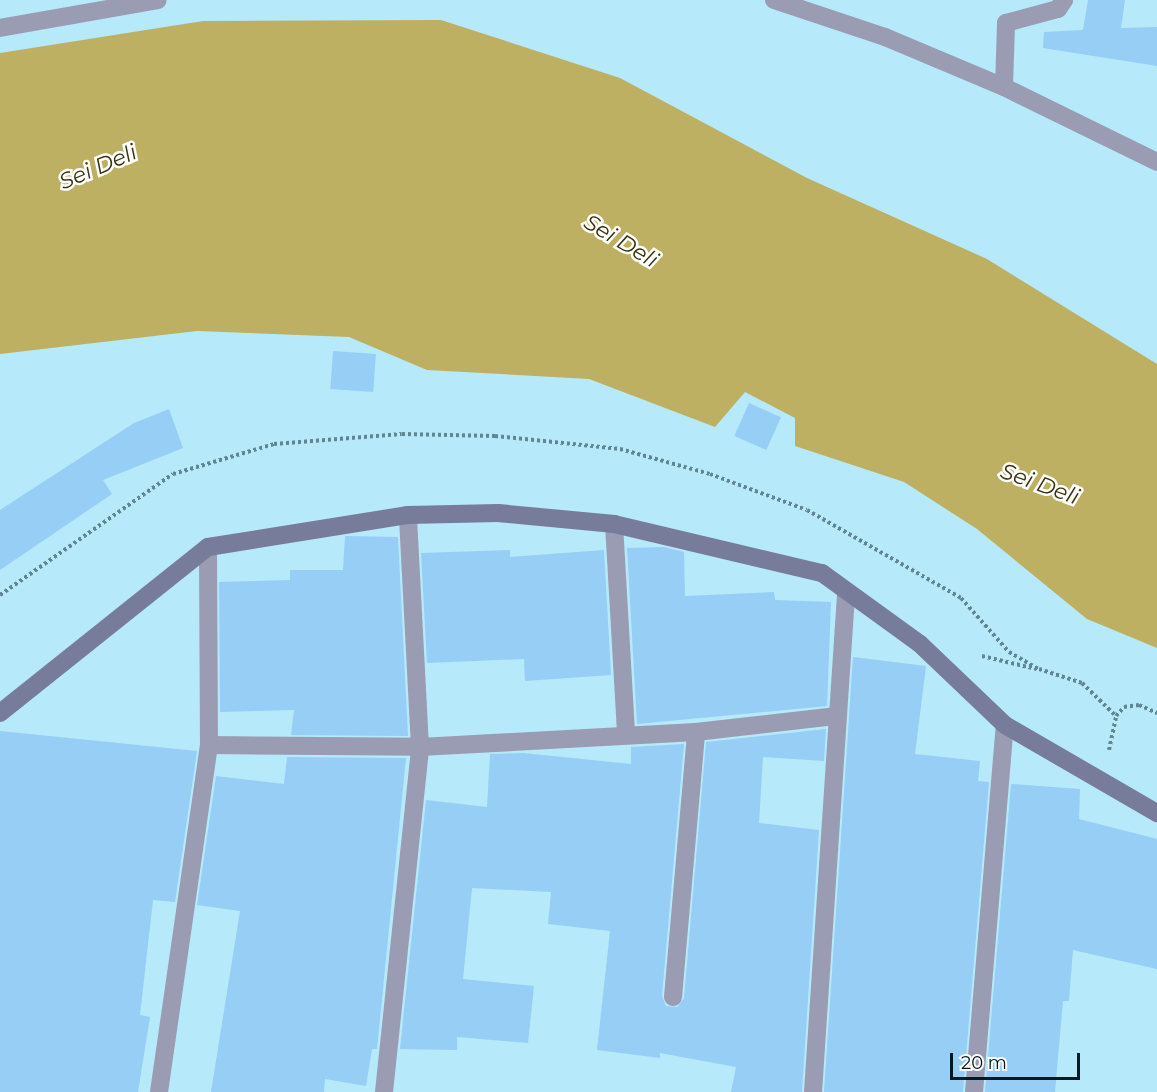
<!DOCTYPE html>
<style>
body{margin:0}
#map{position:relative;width:1157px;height:1092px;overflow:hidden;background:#b6e9f9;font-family:Montserrat,sans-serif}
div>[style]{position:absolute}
.water>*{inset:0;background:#beb062}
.building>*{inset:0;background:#96cef5;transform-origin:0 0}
.path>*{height:4px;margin-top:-2px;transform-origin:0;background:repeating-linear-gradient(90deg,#608692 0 3px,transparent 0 6px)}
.street>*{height:18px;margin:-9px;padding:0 9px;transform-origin:9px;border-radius:9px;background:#999cb2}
.secondary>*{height:18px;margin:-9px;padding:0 9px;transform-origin:9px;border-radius:9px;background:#787c9b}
span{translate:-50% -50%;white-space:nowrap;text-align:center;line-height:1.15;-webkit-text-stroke:5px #fff;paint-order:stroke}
.water-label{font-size:22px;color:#393310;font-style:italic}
.scale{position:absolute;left:950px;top:1053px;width:130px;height:27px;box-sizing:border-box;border:3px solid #011a21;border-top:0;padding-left:8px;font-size:18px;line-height:21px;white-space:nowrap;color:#011a21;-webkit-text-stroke:4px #fff;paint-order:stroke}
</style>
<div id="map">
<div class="water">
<i style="clip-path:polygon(441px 20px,620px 78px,807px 178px,987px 259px,1157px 364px,1157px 648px,1087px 619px,977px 529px,904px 482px,795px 446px,795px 418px,745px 392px,715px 427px,589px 379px,427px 370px,349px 337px,197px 331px,0 354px,0 53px,203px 21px)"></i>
</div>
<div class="building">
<i style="clip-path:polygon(1088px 0,1125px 0,1121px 28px,1157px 27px,1157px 66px,1043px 48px,1044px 32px,1083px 30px)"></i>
<i style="left:333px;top:351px;width:43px;height:38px;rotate:4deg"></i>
<i style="left:749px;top:403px;width:35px;height:36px;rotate:24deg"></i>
<i style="clip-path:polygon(169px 409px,183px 448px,103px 480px,112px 494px,0 570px,0 510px,134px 423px)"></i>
<i style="clip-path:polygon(345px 536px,398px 537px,408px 736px,291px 735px,294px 710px,220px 712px,219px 582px,290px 580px,290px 570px,343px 570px)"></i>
<i style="clip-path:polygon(664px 547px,684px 552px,685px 596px,774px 592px,775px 600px,831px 602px,827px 706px,637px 724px,627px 548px)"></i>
<i style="clip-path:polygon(510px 550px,510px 557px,604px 550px,611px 675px,525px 681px,524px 659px,427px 663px,421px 553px)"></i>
<i style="clip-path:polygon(853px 657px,926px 666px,915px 754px,980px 761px,978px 781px,989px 782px,963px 1092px,824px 1092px)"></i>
<i style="clip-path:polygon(826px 729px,824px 761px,763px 757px,759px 823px,819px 830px,802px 1092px,731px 1092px,736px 1067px,660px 1053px,660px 1058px,597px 1050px,610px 931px,548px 924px,551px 892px,472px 888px,463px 979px,534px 986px,528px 1043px,457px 1037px,457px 1050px,400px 1049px,426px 800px,487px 807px,490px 754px,523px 753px,631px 764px,631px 747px,684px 744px,662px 996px,666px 1006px,677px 1007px,684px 998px,706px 742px)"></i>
<i style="clip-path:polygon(0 731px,197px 751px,175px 902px,153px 900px,140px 1015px,150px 1017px,138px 1092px,0 1092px)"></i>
<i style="clip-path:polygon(287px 757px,406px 758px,377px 1049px,372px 1049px,366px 1086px,325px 1079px,324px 1092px,211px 1092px,240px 911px,197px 905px,216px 776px,284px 784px)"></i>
<i style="clip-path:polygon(1011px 784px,1080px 789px,1079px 819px,1157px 839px,1157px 969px,1073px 950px,1069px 1001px,1063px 1001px,1055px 1092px,985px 1092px)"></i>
</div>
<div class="path">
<i style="left:0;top:595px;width:211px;rotate:-35deg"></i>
<i style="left:173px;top:474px;width:105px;rotate:-16.5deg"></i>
<i style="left:274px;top:444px;width:128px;rotate:-4.5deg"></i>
<i style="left:402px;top:434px;width:93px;rotate:1.2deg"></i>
<i style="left:495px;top:436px;width:126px;rotate:5.9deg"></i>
<i style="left:620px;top:449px;width:93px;rotate:15.5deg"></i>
<i style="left:710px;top:474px;width:103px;rotate:20.4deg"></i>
<i style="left:807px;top:510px;width:177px;rotate:29.7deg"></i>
<i style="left:961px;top:598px;width:72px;rotate:48.4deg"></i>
<i style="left:1009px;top:652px;width:34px;rotate:30deg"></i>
<i style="left:1039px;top:669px;width:45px;rotate:18deg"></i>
<i style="left:1082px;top:683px;width:47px;rotate:44.1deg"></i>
<i style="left:982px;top:656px;width:56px;rotate:13.5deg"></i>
<i style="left:1109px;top:750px;width:35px;rotate:-78deg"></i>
<i style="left:1116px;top:716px;width:12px;rotate:-48deg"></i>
<i style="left:1124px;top:707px;width:15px;rotate:-8deg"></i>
<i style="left:1139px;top:705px;width:20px;rotate:24deg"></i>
</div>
<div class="street">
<i style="left:774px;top:0;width:117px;rotate:18.4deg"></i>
<i style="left:885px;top:37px;width:129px;rotate:22.8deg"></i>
<i style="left:1004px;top:87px;width:170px;rotate:26.1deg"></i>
<i style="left:0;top:28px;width:160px;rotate:-10deg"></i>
<i style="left:1004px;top:87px;width:64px;rotate:-88.2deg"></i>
<i style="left:1006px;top:23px;width:54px;rotate:-15.1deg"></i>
<i style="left:1058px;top:9px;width:11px;rotate:-56deg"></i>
<i style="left:614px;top:524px;width:211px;rotate:86.7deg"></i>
<i style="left:209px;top:745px;width:211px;rotate:0.5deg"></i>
<i style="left:420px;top:747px;width:276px;rotate:-3.1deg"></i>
<i style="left:696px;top:732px;width:142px;rotate:-6.5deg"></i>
<i style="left:673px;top:997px;width:266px;rotate:-85deg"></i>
<i style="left:159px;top:1092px;width:351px;rotate:-81.8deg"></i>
<i style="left:209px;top:745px;width:198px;rotate:-90.3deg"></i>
<i style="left:384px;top:1092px;width:347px;rotate:-84deg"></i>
<i style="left:420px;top:747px;width:232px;rotate:-93deg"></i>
<i style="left:813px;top:1092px;width:499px;rotate:-86.2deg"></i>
<i style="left:974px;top:1092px;width:368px;rotate:-85.2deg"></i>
</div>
<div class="secondary">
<i style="left:0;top:713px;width:266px;rotate:-38.6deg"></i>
<i style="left:208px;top:547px;width:203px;rotate:-9.1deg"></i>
<i style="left:408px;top:515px;width:90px;rotate:-1.3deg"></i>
<i style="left:498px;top:513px;width:117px;rotate:5.4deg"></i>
<i style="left:614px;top:524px;width:214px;rotate:13.3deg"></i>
<i style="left:822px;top:573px;width:121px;rotate:35.9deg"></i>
<i style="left:920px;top:644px;width:117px;rotate:43.6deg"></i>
<i style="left:1005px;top:725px;width:176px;rotate:30.1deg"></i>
</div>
<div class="water-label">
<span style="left:98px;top:167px;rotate:-23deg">Sei Deli</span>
<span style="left:621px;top:241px;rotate:31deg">Sei Deli</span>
<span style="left:1040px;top:484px;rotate:20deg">Sei Deli</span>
</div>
<div class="scale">20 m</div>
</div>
